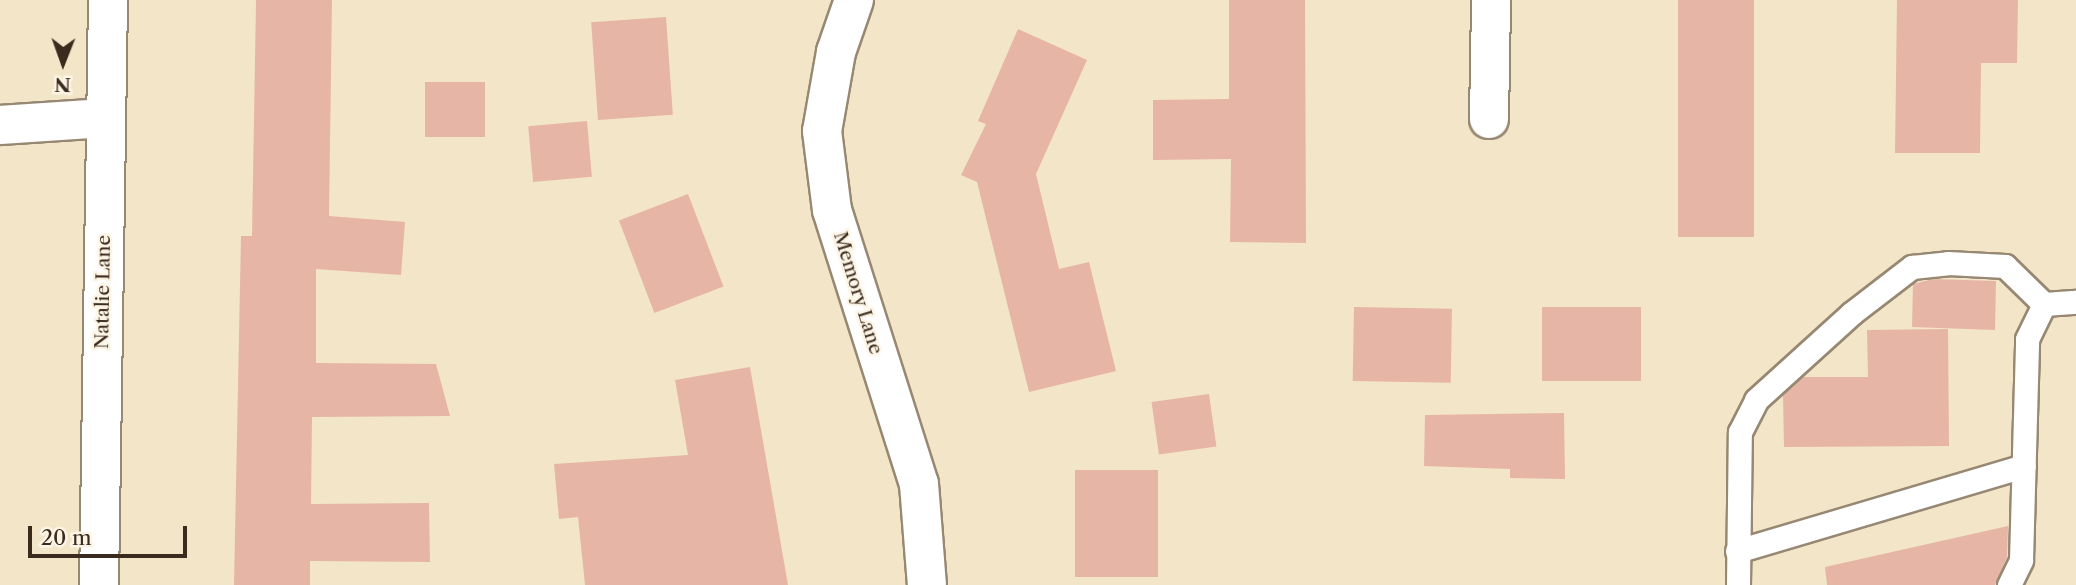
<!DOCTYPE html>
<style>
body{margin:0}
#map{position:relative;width:2076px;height:585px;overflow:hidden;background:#f3e5c8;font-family:"Libre Caslon Text",serif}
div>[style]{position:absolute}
.building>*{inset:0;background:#e7b5a5;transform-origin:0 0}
.roads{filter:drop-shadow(2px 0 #978873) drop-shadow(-2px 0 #978873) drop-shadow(0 2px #978873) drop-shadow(0 -2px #978873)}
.service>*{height:23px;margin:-11.5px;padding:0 11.5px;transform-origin:11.5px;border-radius:11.5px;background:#fff}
.minor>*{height:38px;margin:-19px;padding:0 19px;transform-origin:19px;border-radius:19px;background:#fff}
span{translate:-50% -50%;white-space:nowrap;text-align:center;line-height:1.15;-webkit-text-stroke:5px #fcf5e5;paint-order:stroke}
.street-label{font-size:19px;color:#3b2a1e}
.north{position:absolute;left:28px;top:28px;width:70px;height:70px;-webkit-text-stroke:5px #fcf5e5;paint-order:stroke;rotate:181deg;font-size:19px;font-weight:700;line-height:28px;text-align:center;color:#3b2a1e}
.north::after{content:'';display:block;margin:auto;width:24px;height:32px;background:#3b2a1e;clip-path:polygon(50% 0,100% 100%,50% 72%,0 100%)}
.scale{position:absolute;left:28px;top:526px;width:159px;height:32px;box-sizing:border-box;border:4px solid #3b2a1e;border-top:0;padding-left:9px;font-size:21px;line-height:24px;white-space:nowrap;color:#3b2a1e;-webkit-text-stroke:5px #fcf5e5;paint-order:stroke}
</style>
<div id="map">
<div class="building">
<i style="clip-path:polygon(256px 0,332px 0,329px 216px,405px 222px,401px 275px,316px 269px,316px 363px,436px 364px,450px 416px,312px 417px,311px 504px,429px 503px,430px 562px,310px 561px,310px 585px,234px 585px,241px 236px,252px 236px)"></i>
<i style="clip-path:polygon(1229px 0,1305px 0,1306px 243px,1230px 242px,1231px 159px,1153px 160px,1153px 100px,1229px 99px)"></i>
<i style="left:1678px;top:0;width:76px;height:237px"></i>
<i style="clip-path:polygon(1897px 0,2018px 0,2017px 63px,1981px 63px,1980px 153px,1895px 153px)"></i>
<i style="left:666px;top:17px;width:98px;height:75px;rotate:86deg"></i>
<i style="clip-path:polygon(1018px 29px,1087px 60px,1036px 174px,1059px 269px,1089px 262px,1116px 371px,1029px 392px,977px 182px,961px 175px,986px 124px,978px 121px)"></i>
<i style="left:425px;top:82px;width:60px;height:55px"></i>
<i style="left:587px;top:121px;width:56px;height:59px;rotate:85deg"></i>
<i style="left:688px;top:194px;width:99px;height:74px;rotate:69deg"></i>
<i style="clip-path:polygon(1933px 279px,1996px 281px,1995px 330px,1912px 327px,1913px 284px)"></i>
<i style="left:1354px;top:307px;width:98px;height:74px;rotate:1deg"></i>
<i style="left:1542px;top:307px;width:99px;height:74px"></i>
<i style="clip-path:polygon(1948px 329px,1949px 446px,1784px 447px,1783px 394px,1802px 377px,1868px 377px,1867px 330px)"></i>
<i style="clip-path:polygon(750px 367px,788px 585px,585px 585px,578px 517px,559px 519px,554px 464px,688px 455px,675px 380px)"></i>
<i style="left:1209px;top:394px;width:53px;height:58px;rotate:82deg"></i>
<i style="clip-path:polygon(1564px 413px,1565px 479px,1510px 478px,1510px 469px,1424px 466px,1425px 415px)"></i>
<i style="left:1075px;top:470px;width:83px;height:107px"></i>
<i style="clip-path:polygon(2008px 526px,2007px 557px,1995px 585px,1827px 585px,1825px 567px)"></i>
</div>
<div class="roads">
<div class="service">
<i style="left:1737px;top:551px;width:299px;rotate:-16.5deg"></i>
<i style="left:1738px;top:585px;width:153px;rotate:-89.3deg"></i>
<i style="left:1740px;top:432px;width:36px;rotate:-63deg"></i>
<i style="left:1756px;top:400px;width:130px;rotate:-42.2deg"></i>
<i style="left:1852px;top:313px;width:76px;rotate:-37.5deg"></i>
<i style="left:1912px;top:267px;width:36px;rotate:-6deg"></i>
<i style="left:1948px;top:263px;width:57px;rotate:3deg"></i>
<i style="left:2005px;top:266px;width:54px;rotate:44.3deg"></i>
<i style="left:2009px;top:585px;width:28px;rotate:-64deg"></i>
<i style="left:2021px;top:560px;width:221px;rotate:-88.4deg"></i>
<i style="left:2027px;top:339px;width:39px;rotate:-64deg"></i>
<i style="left:2044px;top:304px;width:32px;rotate:-4deg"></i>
</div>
<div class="minor">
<i style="left:854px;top:0;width:55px;rotate:109.1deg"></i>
<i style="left:836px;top:52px;width:80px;rotate:100deg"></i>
<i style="left:822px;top:131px;width:80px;rotate:82.8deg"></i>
<i style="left:832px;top:210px;width:287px;rotate:72.4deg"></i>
<i style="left:919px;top:484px;width:101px;rotate:85.5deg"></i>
<i style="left:1489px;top:119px;width:119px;rotate:-89deg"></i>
<i style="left:0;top:125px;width:105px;rotate:-3.8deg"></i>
<i style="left:99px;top:585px;width:585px;rotate:-89.12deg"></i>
</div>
</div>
<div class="street-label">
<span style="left:103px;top:292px;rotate:-89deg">Natalie Lane</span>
<span style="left:858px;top:293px;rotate:73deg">Memory Lane</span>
</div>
<div class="north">N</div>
<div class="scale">20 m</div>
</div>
